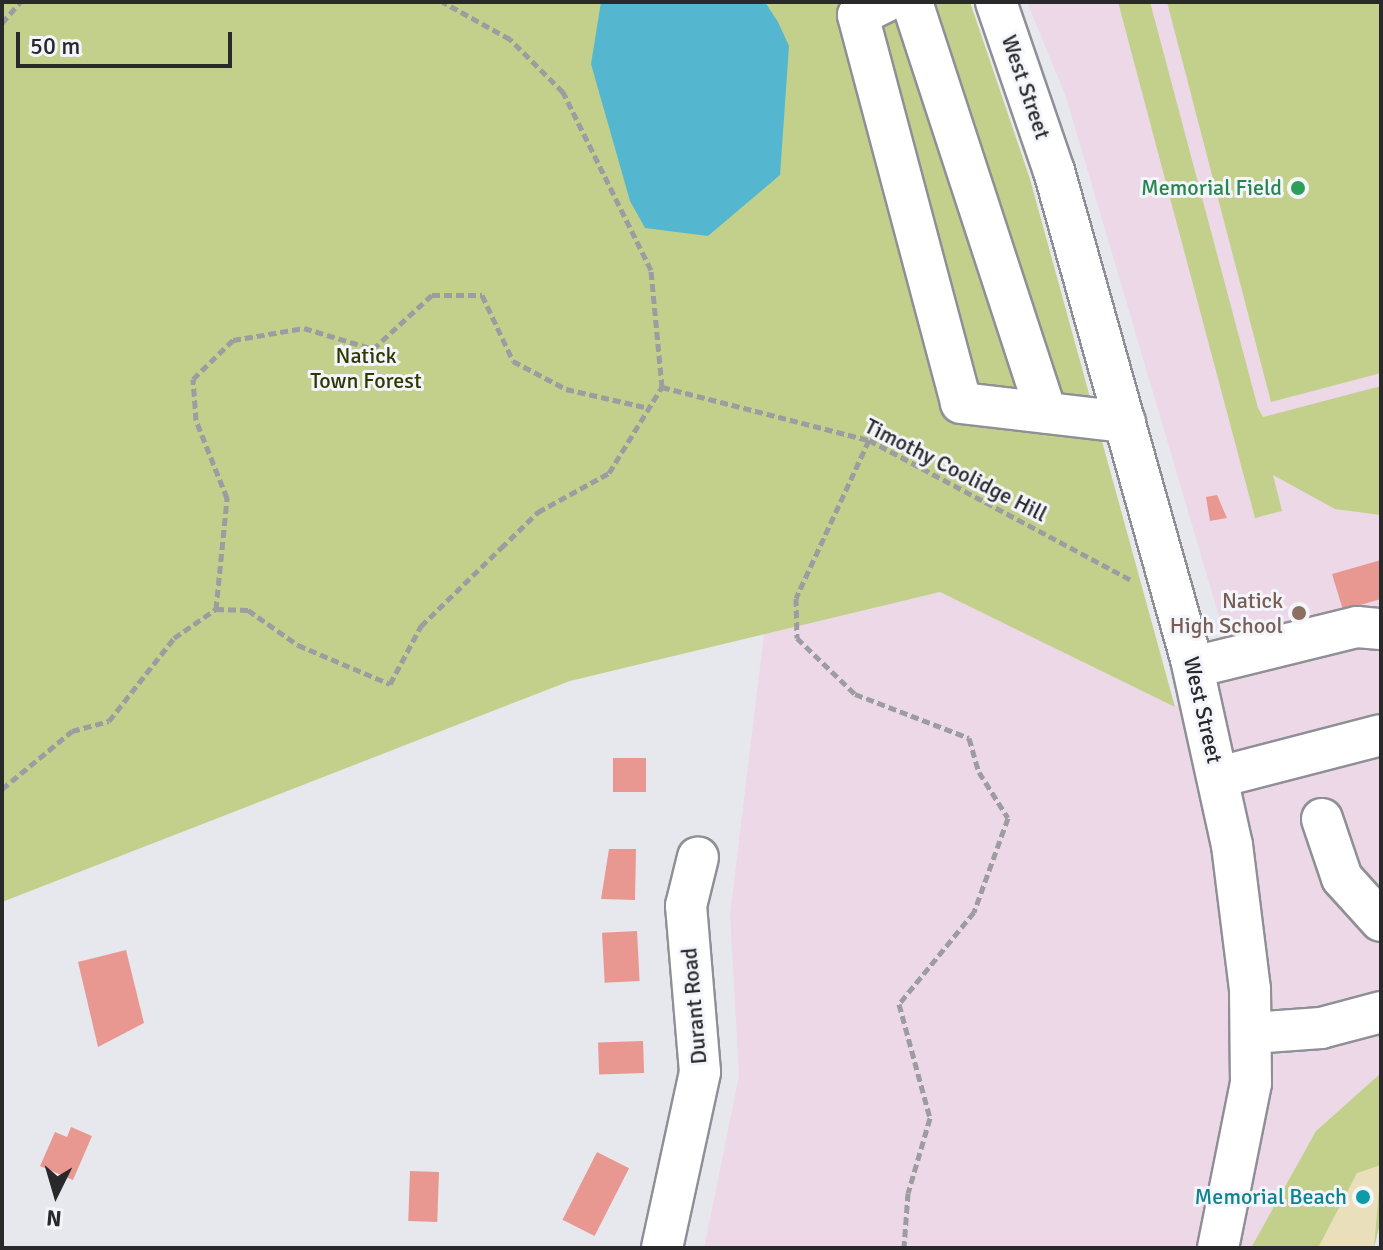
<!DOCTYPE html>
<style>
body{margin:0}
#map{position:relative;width:1383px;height:1250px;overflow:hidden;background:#e7e8ee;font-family:Signika,sans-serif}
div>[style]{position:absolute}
.education>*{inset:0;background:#ecd8e7}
.green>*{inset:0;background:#c2d08c}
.sand>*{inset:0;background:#e9dfba}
.water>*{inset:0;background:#55b6cf}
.building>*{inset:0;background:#e89891;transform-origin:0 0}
.path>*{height:5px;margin-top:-2.5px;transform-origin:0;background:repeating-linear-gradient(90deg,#9c9ca1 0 8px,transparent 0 12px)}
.roads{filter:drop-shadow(2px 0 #8f9096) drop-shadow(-2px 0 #8f9096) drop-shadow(0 2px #8f9096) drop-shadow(0 -2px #8f9096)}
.minor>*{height:40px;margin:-20px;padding:0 20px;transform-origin:20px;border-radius:20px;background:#fff}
.dots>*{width:22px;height:22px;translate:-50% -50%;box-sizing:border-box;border:4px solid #f4f5fb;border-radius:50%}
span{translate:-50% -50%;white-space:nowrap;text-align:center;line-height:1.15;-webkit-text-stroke:6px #f4f5fb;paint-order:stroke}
.street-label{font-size:22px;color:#29292b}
.leisure-label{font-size:22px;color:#27864d}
.right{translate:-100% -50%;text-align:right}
.park-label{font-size:22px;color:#303800}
.education-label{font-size:22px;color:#785e54}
.culture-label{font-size:22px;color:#0d838f}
.frame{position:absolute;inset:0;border:4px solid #29292b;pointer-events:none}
.north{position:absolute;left:16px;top:1154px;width:80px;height:80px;-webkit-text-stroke:6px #f4f5fb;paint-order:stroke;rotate:185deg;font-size:22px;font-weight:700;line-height:32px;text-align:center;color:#29292b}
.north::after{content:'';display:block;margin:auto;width:28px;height:36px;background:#29292b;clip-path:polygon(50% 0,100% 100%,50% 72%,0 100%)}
.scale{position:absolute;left:16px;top:32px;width:216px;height:36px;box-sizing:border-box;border:4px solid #29292b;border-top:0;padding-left:10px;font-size:24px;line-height:28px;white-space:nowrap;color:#29292b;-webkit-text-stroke:6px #f4f5fb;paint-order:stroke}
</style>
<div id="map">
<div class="education">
<i style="clip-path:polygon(1027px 2px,1381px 2px,1381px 1073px,1316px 1131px,1257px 1248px,704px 1248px,739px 1076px,730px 915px,764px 634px,940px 592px,1175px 707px,1235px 671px,1066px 97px)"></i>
</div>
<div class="green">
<i style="clip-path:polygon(2px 2px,970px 2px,1030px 179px,1175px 707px,940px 592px,570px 681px,2px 902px)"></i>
<i style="clip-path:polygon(1118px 2px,1150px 2px,1258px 408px,1263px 417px,1381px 386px,1381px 515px,1335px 509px,1273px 475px,1282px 511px,1255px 518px)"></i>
<i style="clip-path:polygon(1167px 2px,1381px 2px,1381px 373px,1271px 402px)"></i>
<i style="clip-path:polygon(1381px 1073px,1381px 1220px,1374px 1248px,1251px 1248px,1316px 1131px)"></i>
</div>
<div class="sand">
<i style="clip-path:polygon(1381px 1165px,1374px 1248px,1318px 1248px,1357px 1173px)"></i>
</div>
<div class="water">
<i style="clip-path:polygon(601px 2px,765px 2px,778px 22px,789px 46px,780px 175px,708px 236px,645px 228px,630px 201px,591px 64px)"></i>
</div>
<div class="building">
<i style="clip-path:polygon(1217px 495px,1227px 518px,1210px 521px,1206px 497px)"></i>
<i style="clip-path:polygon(1381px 560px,1381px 599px,1343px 610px,1332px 574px)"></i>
<i style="left:613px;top:758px;width:33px;height:34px"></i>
<i style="clip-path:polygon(609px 849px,636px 849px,635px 900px,601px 899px)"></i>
<i style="left:637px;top:931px;width:50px;height:35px;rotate:87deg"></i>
<i style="clip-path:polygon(126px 950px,144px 1023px,98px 1047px,78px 962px)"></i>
<i style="left:643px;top:1041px;width:32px;height:45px;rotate:88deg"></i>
<i style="clip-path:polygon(71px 1127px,92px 1136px,73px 1180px,40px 1166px,55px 1132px,67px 1137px)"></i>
<i style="left:597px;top:1152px;width:36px;height:76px;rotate:27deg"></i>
<i style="left:410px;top:1171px;width:29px;height:50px;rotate:2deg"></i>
</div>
<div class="path">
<i style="left:2px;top:23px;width:28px;rotate:-49deg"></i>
<i style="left:662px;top:387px;width:214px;rotate:14.4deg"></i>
<i style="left:869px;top:440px;width:299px;rotate:28.1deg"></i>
<i style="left:869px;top:440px;width:174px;rotate:114.8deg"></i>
<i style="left:796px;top:598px;width:40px;rotate:88.6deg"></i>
<i style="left:797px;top:638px;width:81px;rotate:44deg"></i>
<i style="left:855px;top:694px;width:122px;rotate:21.1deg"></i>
<i style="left:969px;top:738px;width:35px;rotate:74deg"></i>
<i style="left:979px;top:772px;width:54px;rotate:57.8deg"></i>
<i style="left:1008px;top:818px;width:100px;rotate:109.9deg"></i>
<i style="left:974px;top:912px;width:119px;rotate:129.2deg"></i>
<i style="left:899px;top:1004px;width:118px;rotate:74.8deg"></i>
<i style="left:930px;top:1118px;width:78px;rotate:106.3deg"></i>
<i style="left:908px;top:1193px;width:55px;rotate:94.2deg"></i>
<i style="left:216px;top:609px;width:112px;rotate:-84.3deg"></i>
<i style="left:227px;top:498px;width:84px;rotate:-111.7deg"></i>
<i style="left:196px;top:420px;width:41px;rotate:-94.2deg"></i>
<i style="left:193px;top:379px;width:56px;rotate:-44.3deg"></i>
<i style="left:233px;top:340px;width:72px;rotate:-9.6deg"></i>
<i style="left:304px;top:328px;width:72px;rotate:16.9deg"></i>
<i style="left:373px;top:349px;width:80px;rotate:-42.5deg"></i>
<i style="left:432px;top:295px;width:50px"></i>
<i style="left:482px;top:295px;width:73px;rotate:64.8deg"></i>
<i style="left:513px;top:361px;width:60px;rotate:27.8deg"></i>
<i style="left:566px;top:389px;width:85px;rotate:12.9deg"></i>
<i style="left:2px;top:789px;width:91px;rotate:-39.6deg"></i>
<i style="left:72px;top:731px;width:38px;rotate:-15deg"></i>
<i style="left:109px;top:721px;width:105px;rotate:-51.9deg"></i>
<i style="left:174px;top:638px;width:51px;rotate:-34.6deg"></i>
<i style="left:216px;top:609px;width:32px;rotate:2deg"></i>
<i style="left:248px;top:610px;width:61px;rotate:35deg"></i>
<i style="left:298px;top:645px;width:100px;rotate:23deg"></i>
<i style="left:390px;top:684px;width:66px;rotate:-61.9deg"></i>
<i style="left:421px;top:626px;width:112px;rotate:-44.3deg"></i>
<i style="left:501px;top:548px;width:52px;rotate:-44.2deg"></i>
<i style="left:538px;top:512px;width:81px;rotate:-28.8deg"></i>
<i style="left:609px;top:473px;width:101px;rotate:-58.4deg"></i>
<i style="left:662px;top:387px;width:118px;rotate:-95.4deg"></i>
<i style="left:651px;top:270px;width:199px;rotate:-116.3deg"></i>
<i style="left:563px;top:92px;width:75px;rotate:-135deg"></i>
<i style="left:510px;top:39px;width:77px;rotate:-151.1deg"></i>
</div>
<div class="roads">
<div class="minor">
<i style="left:885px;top:2px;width:30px;rotate:154deg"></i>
<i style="left:858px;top:15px;width:401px;rotate:75.1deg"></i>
<i style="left:961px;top:403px;width:165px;rotate:6.6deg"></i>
<i style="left:912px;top:2px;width:432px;rotate:71.9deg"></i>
<i style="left:996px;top:2px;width:179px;rotate:71.1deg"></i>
<i style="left:1054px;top:171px;width:507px;rotate:74.32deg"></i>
<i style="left:1191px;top:659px;width:190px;rotate:77.6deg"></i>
<i style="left:1232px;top:845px;width:145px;rotate:82.9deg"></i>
<i style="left:1250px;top:989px;width:94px;rotate:89.4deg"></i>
<i style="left:1251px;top:1083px;width:168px;rotate:101.3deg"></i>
<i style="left:1194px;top:667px;width:168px;rotate:-13.8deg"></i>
<i style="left:1357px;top:627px;width:24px;rotate:5deg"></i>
<i style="left:1219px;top:777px;width:167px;rotate:-14.5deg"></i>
<i style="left:1322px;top:819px;width:62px;rotate:71.3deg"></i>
<i style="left:1342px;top:878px;width:58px;rotate:47.8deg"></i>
<i style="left:1252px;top:1033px;width:69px;rotate:-4.1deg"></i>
<i style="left:1321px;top:1028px;width:62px;rotate:-14.9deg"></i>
<i style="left:662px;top:1248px;width:180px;rotate:-77.8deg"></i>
<i style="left:700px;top:1072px;width:167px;rotate:-94.8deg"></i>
<i style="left:686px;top:906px;width:50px;rotate:-76.2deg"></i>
</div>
</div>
<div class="dots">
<i style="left:1298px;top:188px;background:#2e9e5b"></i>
<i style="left:1299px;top:613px;background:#8d6e63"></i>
<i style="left:1363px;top:1197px;background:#0f9aa8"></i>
</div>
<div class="street-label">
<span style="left:1026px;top:87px;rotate:71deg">West Street</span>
<span style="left:956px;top:470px;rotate:27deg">Timothy Coolidge Hill</span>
<span style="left:1203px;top:710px;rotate:77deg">West Street</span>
<span style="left:694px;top:1006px;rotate:-95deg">Durant Road</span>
</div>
<div class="leisure-label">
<span class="right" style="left:1282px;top:188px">Memorial Field</span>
</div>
<div class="park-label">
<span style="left:366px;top:368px">Natick<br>Town Forest</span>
</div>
<div class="education-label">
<span class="right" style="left:1283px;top:613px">Natick<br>High School</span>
</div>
<div class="culture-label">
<span class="right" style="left:1347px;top:1197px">Memorial Beach</span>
</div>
<div class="frame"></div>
<div class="north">N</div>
<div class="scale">50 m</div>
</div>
